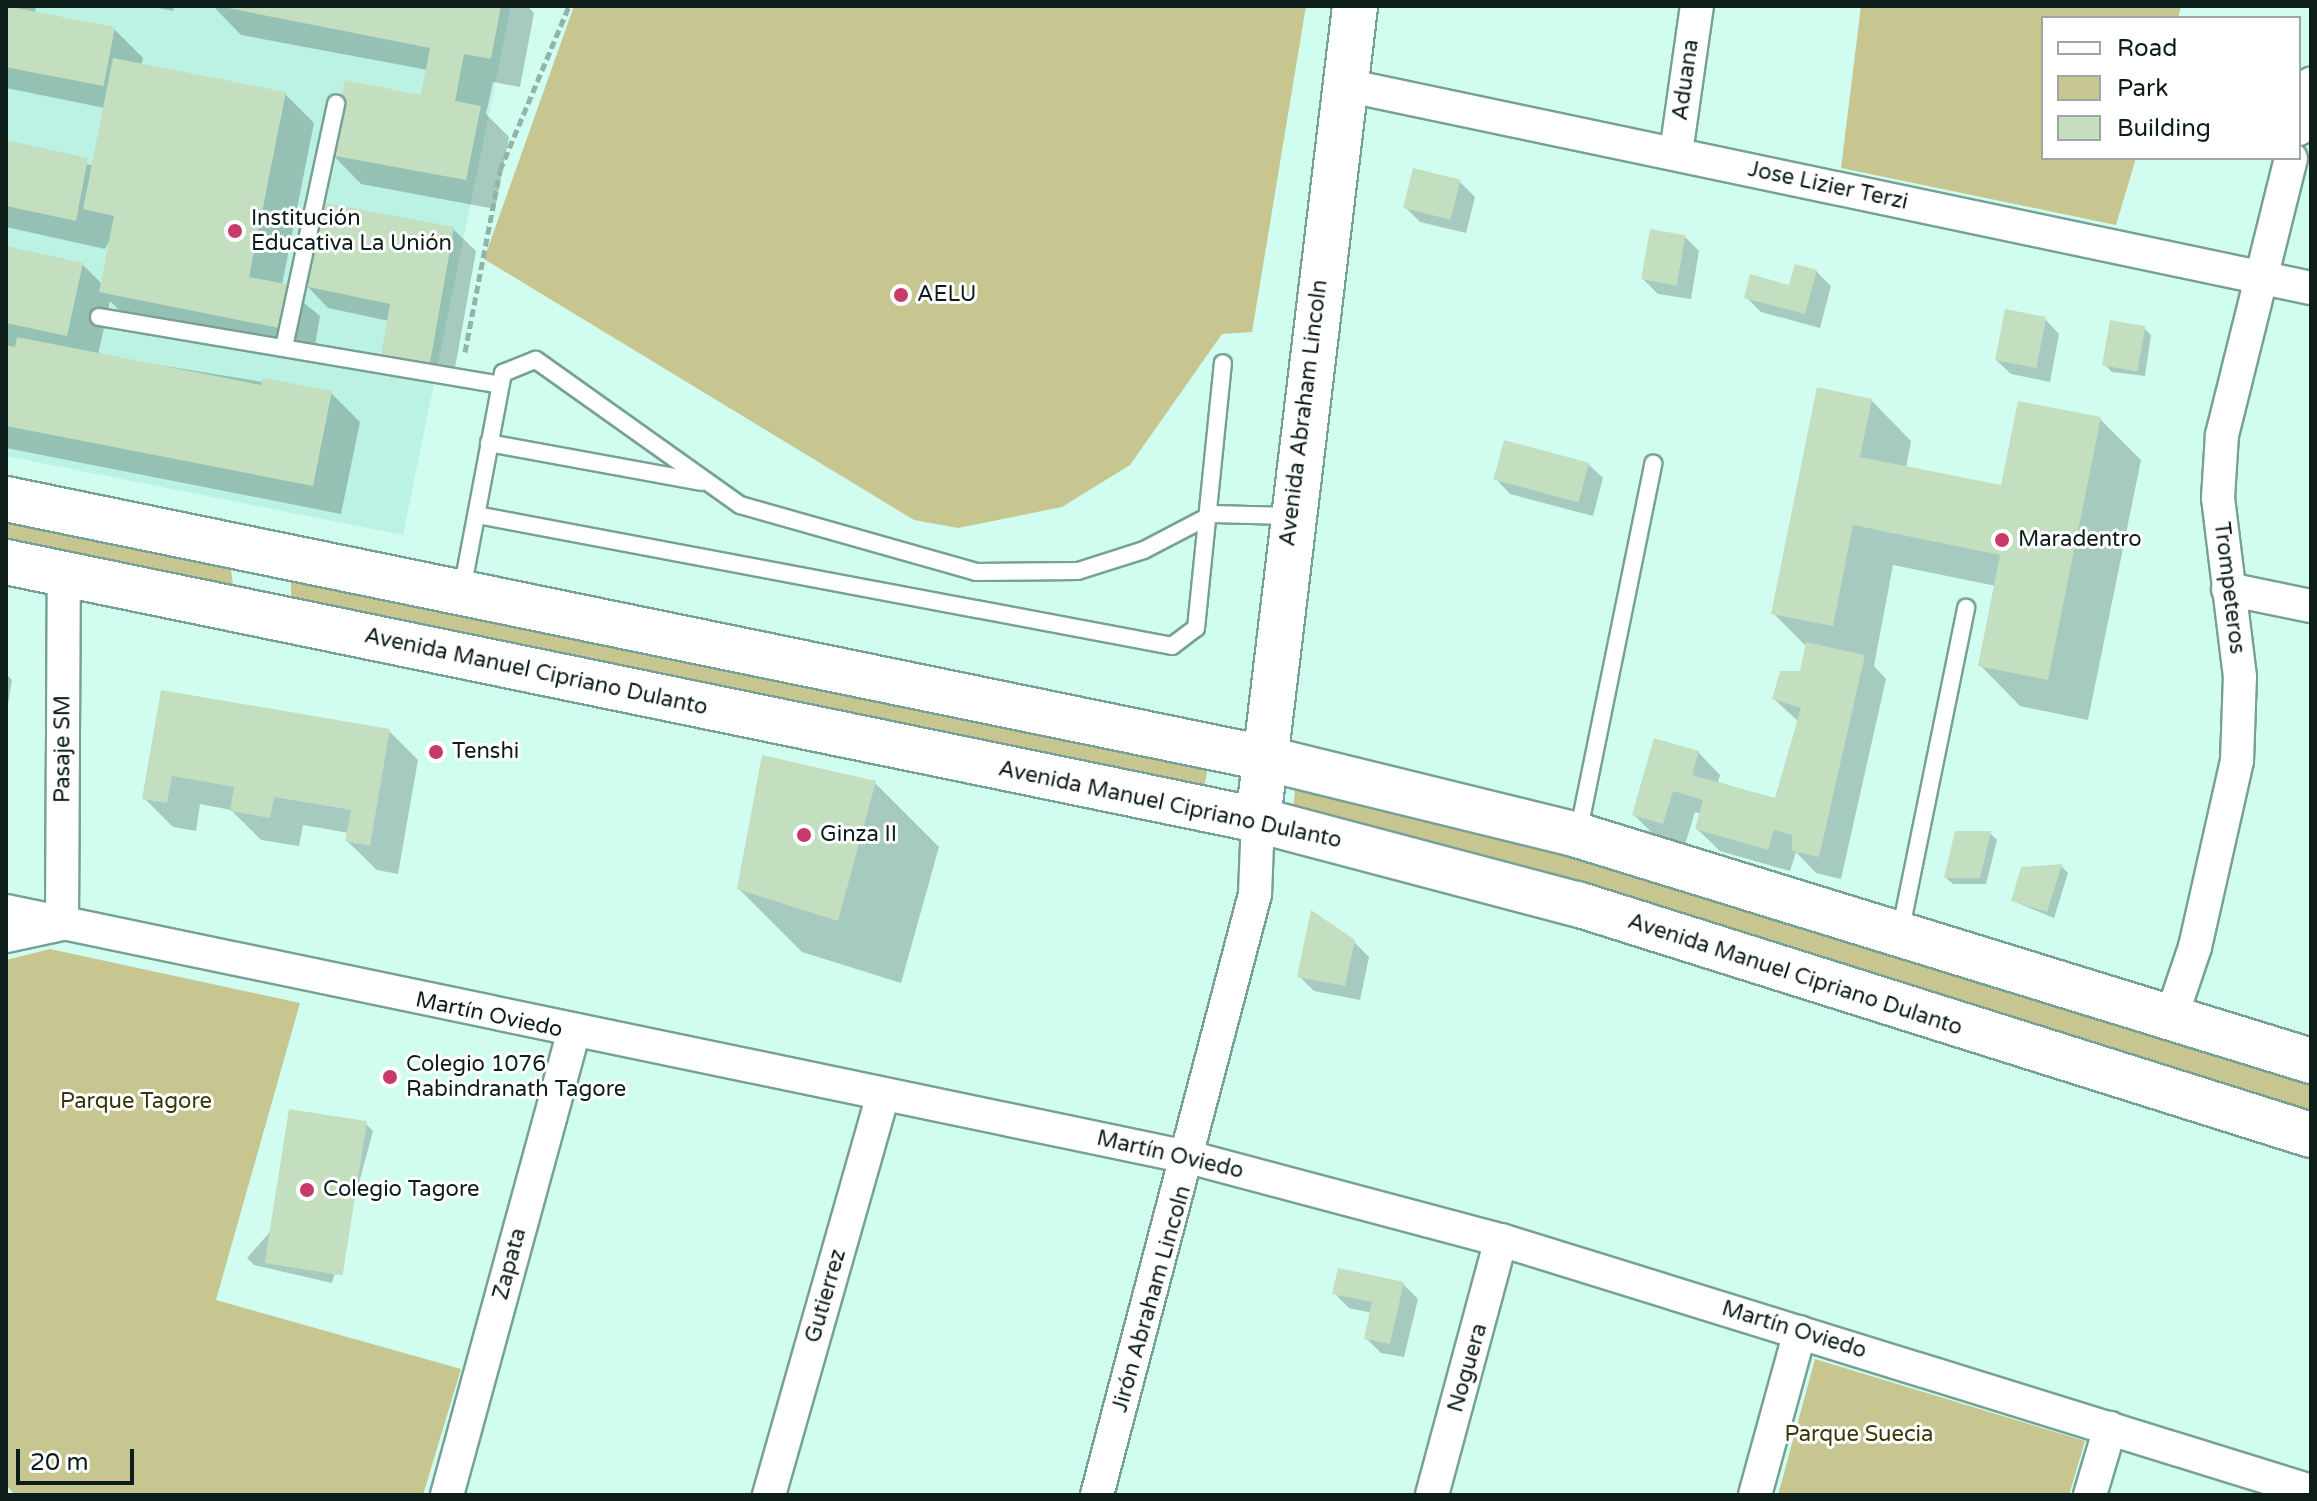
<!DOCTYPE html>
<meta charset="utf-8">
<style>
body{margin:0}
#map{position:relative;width:2317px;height:1501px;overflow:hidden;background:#d0fdf0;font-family:"Varela Round",sans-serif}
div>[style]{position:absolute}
.built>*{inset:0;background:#bbf2e3}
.green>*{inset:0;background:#c7c691}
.shadow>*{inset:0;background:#0003}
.building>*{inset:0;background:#c4dec0;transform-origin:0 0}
.path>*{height:5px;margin-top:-2.5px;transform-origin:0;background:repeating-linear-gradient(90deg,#90b4aa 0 8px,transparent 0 12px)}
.roads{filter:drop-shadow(2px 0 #76a195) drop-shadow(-2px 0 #76a195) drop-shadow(0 2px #76a195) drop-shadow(0 -2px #76a195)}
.lane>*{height:16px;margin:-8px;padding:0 8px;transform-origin:8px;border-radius:8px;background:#fff}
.street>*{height:32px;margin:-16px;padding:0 16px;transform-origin:16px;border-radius:16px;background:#fff}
.secondary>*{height:44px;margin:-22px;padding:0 22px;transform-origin:22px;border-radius:22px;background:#fff}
.dots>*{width:22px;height:22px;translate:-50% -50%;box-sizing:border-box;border:4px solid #fff;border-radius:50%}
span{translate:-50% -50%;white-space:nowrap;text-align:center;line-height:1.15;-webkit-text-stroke:6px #fff;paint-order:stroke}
.street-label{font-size:22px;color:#0d1e1a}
.poi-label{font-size:22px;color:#0d1e1a}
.left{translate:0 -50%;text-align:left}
.park-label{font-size:22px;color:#39370a}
.frame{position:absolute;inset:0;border:8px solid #0d1e1a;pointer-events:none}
.legend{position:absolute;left:2041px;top:16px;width:260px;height:144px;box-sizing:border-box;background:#fff;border:2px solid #9ea5a3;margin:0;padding:10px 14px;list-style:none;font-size:24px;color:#0d1e1a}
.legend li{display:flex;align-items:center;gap:16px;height:40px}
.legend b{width:40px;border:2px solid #9ea5a3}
.scale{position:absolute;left:16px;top:1449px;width:118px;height:36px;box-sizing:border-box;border:4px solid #0d1e1a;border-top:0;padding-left:10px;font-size:24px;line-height:28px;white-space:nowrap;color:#0d1e1a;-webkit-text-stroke:6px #fff;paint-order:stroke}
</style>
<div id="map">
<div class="built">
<i style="clip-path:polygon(6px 6px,511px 6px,403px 535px,6px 456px)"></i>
</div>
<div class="green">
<i style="clip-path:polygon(574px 6px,1306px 6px,1252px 332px,1222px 334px,1130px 465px,1062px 507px,958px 528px,914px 520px,484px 259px)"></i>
<i style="clip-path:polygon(1861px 6px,2181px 6px,2178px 18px,2043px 18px,2043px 158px,2136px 158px,2116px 225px,1841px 168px)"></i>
<i style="clip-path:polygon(6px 516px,230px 561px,233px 585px,220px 592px,6px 547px)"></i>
<i style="clip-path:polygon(291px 578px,1199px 760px,1207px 772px,1204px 788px,291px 607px)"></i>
<i style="clip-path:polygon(1295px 788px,1464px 822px,2311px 1080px,2311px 1117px,1293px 812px)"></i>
<i style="clip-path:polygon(50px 949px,300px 1003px,216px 1300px,461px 1369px,423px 1495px,15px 1495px,6px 1485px,6px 960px)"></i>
<i style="clip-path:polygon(1815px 1359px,2085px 1441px,2069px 1495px,1778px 1495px)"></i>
</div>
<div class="shadow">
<i style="clip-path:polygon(6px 6px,36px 6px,35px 13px,114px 29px,143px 58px,141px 66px,285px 94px,314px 123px,282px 285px,320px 316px,313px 357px,130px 321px,110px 301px,98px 355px,331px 393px,360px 422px,341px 514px,6px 448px,6px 248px,82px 264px,102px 284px,112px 236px,105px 249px,6px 227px,6px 142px,94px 166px,105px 108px,6px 88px)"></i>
<i style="clip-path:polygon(150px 6px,174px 6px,173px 11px)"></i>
<i style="clip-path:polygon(213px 6px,527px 6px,534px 13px,520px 87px,493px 82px,486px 114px,509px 137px,495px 209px,361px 184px,332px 154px,422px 97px,428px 70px,241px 35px)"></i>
<i style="clip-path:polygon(1460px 182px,1475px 197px,1466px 233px,1420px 222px,1405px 207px)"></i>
<i style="clip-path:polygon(453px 229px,476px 251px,452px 385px,406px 377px,383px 354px,389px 321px,328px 308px,306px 285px)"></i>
<i style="clip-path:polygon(1684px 236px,1699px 251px,1691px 299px,1658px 294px,1643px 279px)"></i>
<i style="clip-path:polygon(1816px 271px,1831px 286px,1820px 328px,1761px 312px,1746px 297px,1791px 287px)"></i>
<i style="clip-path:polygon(2045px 319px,2059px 334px,2050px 382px,2011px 374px,1996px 360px)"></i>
<i style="clip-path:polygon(2144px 328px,2151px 335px,2145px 376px,2112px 372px,2105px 365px)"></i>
<i style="clip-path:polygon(1871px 400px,1911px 441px,1906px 468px,2002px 487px,2100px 419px,2141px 460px,2088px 720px,2020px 706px,1980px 665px,1996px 586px,1893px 565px,1874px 666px,1886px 679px,1841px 879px,1816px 873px,1796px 852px,1790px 871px,1720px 851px,1697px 829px,1702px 814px,1695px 812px,1685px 845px,1656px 837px,1634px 815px,1698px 752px,1720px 775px,1718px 782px,1777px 801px,1799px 722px,1774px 699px,1801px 673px,1807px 647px,1773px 613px)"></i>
<i style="clip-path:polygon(1588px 464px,1603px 478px,1593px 516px,1510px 494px,1496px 479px)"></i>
<i style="clip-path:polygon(6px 674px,12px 680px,6px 717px)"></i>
<i style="clip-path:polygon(162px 692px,389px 731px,418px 760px,398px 874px,377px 870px,347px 841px,349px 833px,303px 825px,299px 846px,261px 840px,231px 810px,200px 804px,196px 831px,173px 827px,144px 798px)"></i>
<i style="clip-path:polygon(875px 783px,939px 847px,901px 983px,802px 952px,739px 889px)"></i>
<i style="clip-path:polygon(1990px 833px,1997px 840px,1986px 884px,1953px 884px,1946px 878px)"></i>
<i style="clip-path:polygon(2061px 866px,2068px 873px,2054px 918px,2013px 901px,2023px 869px)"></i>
<i style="clip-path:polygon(1354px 942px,1369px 957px,1360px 1000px,1314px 991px,1299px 976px)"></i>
<i style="clip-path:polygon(366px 1124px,373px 1131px,332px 1283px,254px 1265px,247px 1258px)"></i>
<i style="clip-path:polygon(1403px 1284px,1418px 1299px,1404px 1357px,1381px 1353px,1366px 1338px,1372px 1313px,1349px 1308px,1334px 1293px)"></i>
</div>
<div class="building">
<i style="left:6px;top:6px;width:111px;height:60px;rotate:11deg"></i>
<i style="clip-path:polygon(218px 6px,501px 6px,491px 59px,464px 54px,455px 101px,481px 106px,466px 180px,330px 155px,345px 80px,421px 95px,430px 48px)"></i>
<i style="clip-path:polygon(113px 58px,286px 92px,249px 277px,292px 285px,284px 329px,99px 292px,114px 216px,83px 209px)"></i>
<i style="clip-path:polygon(6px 140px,88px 158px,76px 221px,6px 206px)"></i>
<i style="left:1413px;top:168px;width:49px;height:41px;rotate:14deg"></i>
<i style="clip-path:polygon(320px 202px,454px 227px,430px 363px,381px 355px,390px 304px,304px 286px)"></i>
<i style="left:1650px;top:229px;width:36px;height:51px;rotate:10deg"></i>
<i style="clip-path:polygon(6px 246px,83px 263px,67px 336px,6px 323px)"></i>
<i style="clip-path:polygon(1795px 264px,1817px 270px,1805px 314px,1744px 298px,1750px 274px,1789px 285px)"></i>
<i style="left:2005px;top:309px;width:42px;height:52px;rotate:11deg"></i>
<i style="left:2110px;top:320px;width:36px;height:46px;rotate:10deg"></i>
<i style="clip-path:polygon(17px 337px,261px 385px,263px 378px,332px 391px,313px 486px,6px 426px,6px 345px,15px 347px)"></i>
<i style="clip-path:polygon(1817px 387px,1872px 399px,1860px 457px,2001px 485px,2018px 401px,2101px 417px,2048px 680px,1978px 666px,2000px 555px,1853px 525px,1833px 626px,1771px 614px)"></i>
<i style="left:1504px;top:440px;width:88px;height:41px;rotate:15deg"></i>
<i style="clip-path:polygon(1806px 642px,1865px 655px,1819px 857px,1792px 851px,1792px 835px,1774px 830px,1768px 850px,1695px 829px,1703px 800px,1673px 791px,1663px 824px,1632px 815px,1654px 738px,1699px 751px,1692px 775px,1775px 798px,1801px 708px,1772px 699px,1780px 671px,1800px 671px)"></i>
<i style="clip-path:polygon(161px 690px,390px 729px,370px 846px,345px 841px,351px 810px,274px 797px,270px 818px,230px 811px,234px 787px,172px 776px,167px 803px,142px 799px)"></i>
<i style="clip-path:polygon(762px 755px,876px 781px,838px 921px,737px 889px)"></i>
<i style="clip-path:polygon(1955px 831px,1991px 831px,1980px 878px,1944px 878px)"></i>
<i style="clip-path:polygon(2062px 864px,2047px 912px,2011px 901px,2021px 867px)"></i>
<i style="clip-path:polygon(1311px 910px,1355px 940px,1345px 986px,1297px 977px)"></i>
<i style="left:289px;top:1109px;width:79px;height:156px;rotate:9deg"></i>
<i style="clip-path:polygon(1338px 1268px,1404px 1282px,1390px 1344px,1364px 1339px,1372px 1302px,1332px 1294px)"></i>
</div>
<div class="path">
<i style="left:465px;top:352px;width:185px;rotate:-79.1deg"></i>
<i style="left:500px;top:170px;width:178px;rotate:-67.2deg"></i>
</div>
<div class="roads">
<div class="lane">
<i style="left:99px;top:317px;width:407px;rotate:9.6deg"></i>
<i style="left:284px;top:347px;width:249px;rotate:-77.9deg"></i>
<i style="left:489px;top:443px;width:216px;rotate:10.4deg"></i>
<i style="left:477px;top:515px;width:707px;rotate:10.67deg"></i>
<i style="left:1172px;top:646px;width:30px;rotate:-37deg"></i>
<i style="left:1196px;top:628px;width:266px;rotate:-84.2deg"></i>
<i style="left:462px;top:590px;width:221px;rotate:-79.3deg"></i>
<i style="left:503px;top:373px;width:35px;rotate:-22deg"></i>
<i style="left:536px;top:360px;width:250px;rotate:35.4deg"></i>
<i style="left:740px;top:505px;width:245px;rotate:15.8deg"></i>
<i style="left:976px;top:572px;width:102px;rotate:-0.6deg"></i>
<i style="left:1078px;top:571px;width:69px;rotate:-17.7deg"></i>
<i style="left:1144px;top:550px;width:78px;rotate:-27.6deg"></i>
<i style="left:1213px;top:514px;width:78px;rotate:1.5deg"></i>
<i style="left:1578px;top:834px;width:378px;rotate:-78.5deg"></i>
<i style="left:1900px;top:933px;width:332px;rotate:-78.5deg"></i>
</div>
<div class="street">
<i style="left:1345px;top:85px;width:987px;rotate:11.87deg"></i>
<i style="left:2299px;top:129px;width:47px;rotate:-75.1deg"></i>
<i style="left:1676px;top:153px;width:148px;rotate:-81.9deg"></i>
<i style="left:2228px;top:589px;width:85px;rotate:11.6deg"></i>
<i style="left:6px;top:911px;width:1211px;rotate:11.76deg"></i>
<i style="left:1192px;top:1158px;width:320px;rotate:14.9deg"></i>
<i style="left:1501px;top:1240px;width:848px;rotate:17.22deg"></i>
<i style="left:6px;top:936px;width:57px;rotate:-12.1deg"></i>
<i style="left:62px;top:924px;width:350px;rotate:-89.7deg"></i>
<i style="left:2171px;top:1018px;width:75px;rotate:-71.3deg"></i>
<i style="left:2195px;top:947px;width:191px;rotate:-77.3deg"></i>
<i style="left:2237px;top:761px;width:84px;rotate:-88deg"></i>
<i style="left:2240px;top:677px;width:180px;rotate:-97deg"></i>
<i style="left:2218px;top:498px;width:63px;rotate:-86.4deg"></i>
<i style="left:2222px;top:435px;width:285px;rotate:-76deg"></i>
<i style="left:447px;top:1495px;width:478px;rotate:-74.7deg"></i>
<i style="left:769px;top:1495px;width:415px;rotate:-74.1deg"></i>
<i style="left:1097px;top:1495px;width:621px;rotate:-75.27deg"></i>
<i style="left:1255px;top:894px;width:74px;rotate:-87.7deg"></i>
<i style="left:1432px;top:1495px;width:264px;rotate:-74.9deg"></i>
<i style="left:1755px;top:1495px;width:169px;rotate:-74.6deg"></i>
<i style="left:2090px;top:1495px;width:70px;rotate:-73.4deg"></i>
</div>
<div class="secondary">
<i style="left:6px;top:499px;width:1280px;rotate:11.63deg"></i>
<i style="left:1260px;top:757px;width:326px;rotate:13.8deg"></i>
<i style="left:1577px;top:835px;width:768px;rotate:17.11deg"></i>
<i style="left:6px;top:562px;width:1278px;rotate:11.64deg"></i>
<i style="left:1258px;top:820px;width:330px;rotate:14.8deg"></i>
<i style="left:1577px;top:904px;width:769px;rotate:17.47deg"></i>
<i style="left:1258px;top:820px;width:820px;rotate:-83.2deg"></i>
</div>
</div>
<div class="dots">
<i style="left:235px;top:231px;background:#c73a69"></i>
<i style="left:901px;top:295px;background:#c73a69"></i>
<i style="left:2002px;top:540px;background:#c73a69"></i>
<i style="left:436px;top:752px;background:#c73a69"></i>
<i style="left:804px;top:835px;background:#c73a69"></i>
<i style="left:390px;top:1077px;background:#c73a69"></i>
<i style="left:307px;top:1190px;background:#c73a69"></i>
</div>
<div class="street-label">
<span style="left:1686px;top:80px;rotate:-82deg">Aduana</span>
<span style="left:1828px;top:186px;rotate:12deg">Jose Lizier Terzi</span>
<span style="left:1304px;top:413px;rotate:-83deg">Avenida Abraham Lincoln</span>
<span style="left:2229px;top:588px;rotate:83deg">Trompeteros</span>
<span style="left:536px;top:672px;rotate:12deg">Avenida Manuel Cipriano Dulanto</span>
<span style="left:63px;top:749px;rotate:-90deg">Pasaje SM</span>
<span style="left:1170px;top:805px;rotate:12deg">Avenida Manuel Cipriano Dulanto</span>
<span style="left:1795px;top:975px;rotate:18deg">Avenida Manuel Cipriano Dulanto</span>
<span style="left:489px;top:1015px;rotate:12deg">Martín Oviedo</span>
<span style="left:1170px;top:1155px;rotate:13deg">Martín Oviedo</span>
<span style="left:510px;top:1264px;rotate:-75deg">Zapata</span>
<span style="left:826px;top:1296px;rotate:-74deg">Gutierrez</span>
<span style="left:1152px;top:1299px;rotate:-74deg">Jirón Abraham Lincoln</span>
<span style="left:1794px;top:1330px;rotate:17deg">Martín Oviedo</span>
<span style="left:1468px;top:1368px;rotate:-74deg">Noguera</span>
</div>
<div class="poi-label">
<span class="left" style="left:251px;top:231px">Institución<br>Educativa La Unión</span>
<span class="left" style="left:917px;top:295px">AELU</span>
<span class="left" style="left:2018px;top:540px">Maradentro</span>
<span class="left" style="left:452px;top:752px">Tenshi</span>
<span class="left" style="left:820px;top:835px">Ginza II</span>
<span class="left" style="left:406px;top:1077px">Colegio 1076<br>Rabindranath Tagore</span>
<span class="left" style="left:323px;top:1190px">Colegio Tagore</span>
</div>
<div class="park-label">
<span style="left:136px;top:1102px">Parque Tagore</span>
<span style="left:1859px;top:1435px">Parque Suecia</span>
</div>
<div class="frame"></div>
<ul class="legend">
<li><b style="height:10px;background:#fff"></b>Road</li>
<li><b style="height:22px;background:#c7c691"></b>Park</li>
<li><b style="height:22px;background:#c4dec0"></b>Building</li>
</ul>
<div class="scale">20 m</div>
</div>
